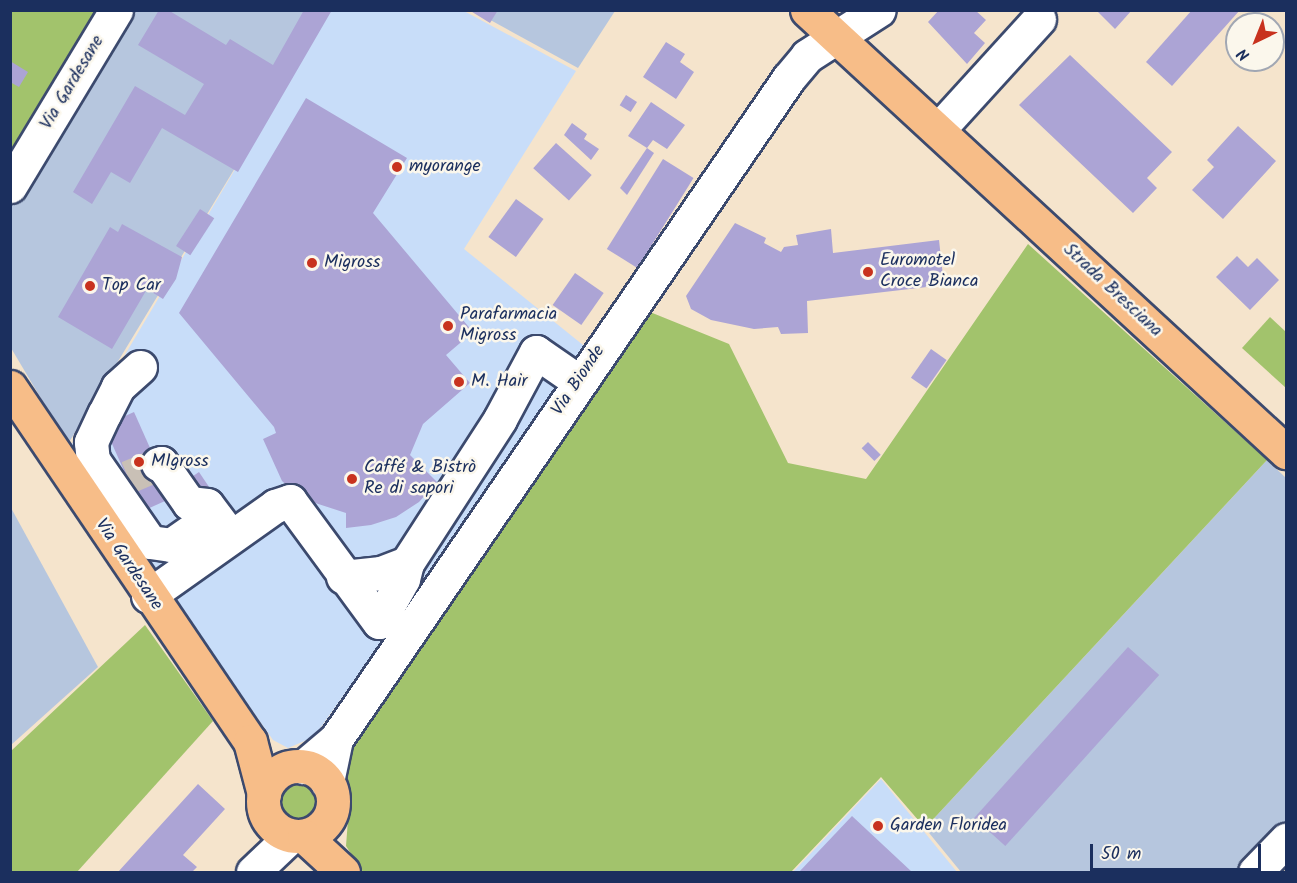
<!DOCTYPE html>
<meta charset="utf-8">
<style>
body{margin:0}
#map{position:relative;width:1297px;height:883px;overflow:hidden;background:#f5e4cc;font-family:Kalam,sans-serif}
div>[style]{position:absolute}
.built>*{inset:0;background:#c8ddf9}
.industrial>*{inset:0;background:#b6c6de}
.green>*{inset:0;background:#a2c36c}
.round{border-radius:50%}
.building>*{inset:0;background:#aca4d5;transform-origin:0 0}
.minor-tunnel>*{height:33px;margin-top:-16.5px;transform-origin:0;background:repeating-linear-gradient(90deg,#c9c0b6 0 33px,transparent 0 49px)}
.roads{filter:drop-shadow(2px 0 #3c4a6e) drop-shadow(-2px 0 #3c4a6e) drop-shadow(0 2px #3c4a6e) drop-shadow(0 -2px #3c4a6e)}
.minor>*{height:33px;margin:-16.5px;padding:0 16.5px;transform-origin:16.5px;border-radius:16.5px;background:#fff}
.major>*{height:33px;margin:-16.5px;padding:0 16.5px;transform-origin:16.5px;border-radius:16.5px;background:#f7bd88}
.major>.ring{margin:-16.5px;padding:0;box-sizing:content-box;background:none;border:33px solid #f7bd88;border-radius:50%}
.dots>*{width:16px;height:16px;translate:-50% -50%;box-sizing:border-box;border:3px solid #fbf7ec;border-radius:50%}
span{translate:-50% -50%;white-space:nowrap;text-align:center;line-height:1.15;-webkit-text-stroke:5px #fbf7ec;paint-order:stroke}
.street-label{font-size:18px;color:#1b2f5e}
.poi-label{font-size:18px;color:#1b2f5e}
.left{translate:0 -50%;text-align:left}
.frame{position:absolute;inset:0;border:12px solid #1b2f5e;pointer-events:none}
.north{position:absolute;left:1225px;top:12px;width:60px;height:60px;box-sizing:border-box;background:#fbf7ec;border:2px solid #a1a7b3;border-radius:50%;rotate:223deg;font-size:16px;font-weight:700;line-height:24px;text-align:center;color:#1b2f5e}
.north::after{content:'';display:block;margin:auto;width:21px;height:27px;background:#c8321e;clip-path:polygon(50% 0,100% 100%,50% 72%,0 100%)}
.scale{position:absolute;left:1090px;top:844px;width:171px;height:27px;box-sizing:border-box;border:3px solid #1b2f5e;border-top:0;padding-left:8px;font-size:18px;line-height:21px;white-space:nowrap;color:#1b2f5e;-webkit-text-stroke:4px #fbf7ec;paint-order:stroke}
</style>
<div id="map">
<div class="built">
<i style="clip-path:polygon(329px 11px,464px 11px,576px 71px,464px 249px,588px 349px,314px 737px,288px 748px,273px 740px,69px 449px)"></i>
<i style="clip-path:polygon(881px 779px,957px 872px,793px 872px)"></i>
</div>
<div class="industrial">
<i style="clip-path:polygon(127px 11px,330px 11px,68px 444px,11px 348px,10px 202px)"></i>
<i style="clip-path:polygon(474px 11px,615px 11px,578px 68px)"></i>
<i style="clip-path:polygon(1267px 460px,1286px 478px,1286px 824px,1240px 872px,961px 872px,925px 828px)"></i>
<i style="clip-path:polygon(10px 506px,98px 667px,11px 745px,10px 745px)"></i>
</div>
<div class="green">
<i style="clip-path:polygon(11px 11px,105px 11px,11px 170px)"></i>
<i style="clip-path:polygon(1028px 244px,1267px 460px,925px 828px,881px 777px,791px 872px,363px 872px,346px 846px,350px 793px,345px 772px,351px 750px,650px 312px,729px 344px,788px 463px,866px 479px)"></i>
<i style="clip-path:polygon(1270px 317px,1286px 332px,1286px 388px,1242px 348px)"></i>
<i style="clip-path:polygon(145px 625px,213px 721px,77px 872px,11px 872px,11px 751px)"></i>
<i class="round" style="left:273px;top:776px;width:52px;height:52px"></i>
</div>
<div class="building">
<i style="clip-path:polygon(159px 10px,168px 10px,226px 45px,230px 39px,273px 65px,304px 10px,332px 10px,238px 172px,162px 128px,130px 183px,111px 172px,92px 204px,73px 192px,135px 86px,185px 115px,204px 84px,138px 45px)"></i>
<i style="clip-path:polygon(469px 10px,498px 10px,490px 23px)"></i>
<i style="clip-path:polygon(939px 10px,975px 10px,986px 20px,974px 33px,985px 43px,967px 64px,928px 22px)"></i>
<i style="clip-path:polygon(1096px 10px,1132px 10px,1115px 29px)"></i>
<i style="clip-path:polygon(1192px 10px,1240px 10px,1172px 86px,1146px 62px)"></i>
<i style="clip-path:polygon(666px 42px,685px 54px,680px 62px,694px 72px,676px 99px,643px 77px)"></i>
<i style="clip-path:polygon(1070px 55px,1172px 152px,1147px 178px,1157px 188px,1133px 213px,1019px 105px)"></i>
<i style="clip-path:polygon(10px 61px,28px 72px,19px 87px,10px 82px)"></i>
<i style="left:626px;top:95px;width:13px;height:12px;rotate:32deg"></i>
<i style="clip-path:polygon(306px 98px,407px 158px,373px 213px,473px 332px,446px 355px,470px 383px,423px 424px,410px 455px,437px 482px,419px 502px,396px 517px,371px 525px,346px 528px,346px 513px,303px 499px,282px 481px,263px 439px,276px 433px,274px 427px,179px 313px)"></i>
<i style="clip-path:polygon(651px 102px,685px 125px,667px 149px,653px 140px,647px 148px,628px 136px)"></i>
<i style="clip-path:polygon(572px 123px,587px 134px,584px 139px,599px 149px,591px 160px,564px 135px)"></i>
<i style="clip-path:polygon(1238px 126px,1276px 161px,1223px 219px,1192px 190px,1214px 167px,1207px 160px)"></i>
<i style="left:556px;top:143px;width:48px;height:34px;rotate:42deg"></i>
<i style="clip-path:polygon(647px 148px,654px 153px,627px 195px,620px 188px)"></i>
<i style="left:663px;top:159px;width:36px;height:106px;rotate:32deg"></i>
<i style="left:516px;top:199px;width:34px;height:47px;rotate:36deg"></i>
<i style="left:200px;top:209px;width:17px;height:44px;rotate:33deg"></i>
<i style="clip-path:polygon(735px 223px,766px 238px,764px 243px,781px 252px,784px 247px,798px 245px,796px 235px,831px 229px,833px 253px,939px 240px,944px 285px,807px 301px,808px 333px,781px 334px,778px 327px,754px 329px,711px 320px,691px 309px,686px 296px)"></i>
<i style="clip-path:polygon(122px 224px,182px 257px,176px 279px,163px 299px,147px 289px,112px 349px,58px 317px,110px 227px,118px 232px)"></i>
<i style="clip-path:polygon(1237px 256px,1248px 267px,1257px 258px,1279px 280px,1250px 310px,1216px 277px)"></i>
<i style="left:575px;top:273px;width:35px;height:39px;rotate:35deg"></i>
<i style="left:931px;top:349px;width:19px;height:35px;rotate:35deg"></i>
<i style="left:134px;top:412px;width:94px;height:33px;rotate:66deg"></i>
<i style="left:868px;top:442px;width:18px;height:9px;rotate:45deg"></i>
<i style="left:199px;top:472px;width:18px;height:24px;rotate:56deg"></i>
<i style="left:1128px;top:647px;width:42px;height:230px;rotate:42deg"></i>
<i style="clip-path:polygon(198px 784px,225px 809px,183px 855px,197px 867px,192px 872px,118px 872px)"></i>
<i style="clip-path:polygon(852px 816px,912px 872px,799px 872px)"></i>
</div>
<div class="minor-tunnel">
<i style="left:128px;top:477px;width:33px;rotate:-23deg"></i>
</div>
<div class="roads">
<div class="minor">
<i style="left:938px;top:130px;width:150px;rotate:-47.7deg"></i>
<i style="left:10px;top:186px;width:205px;rotate:-58.9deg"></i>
<i style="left:140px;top:367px;width:30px;rotate:138deg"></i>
<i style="left:118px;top:387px;width:30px;rotate:117deg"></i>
<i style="left:104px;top:414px;width:31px;rotate:115deg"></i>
<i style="left:91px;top:442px;width:18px;rotate:84deg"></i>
<i style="left:93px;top:460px;width:100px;rotate:55.2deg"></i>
<i style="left:150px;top:542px;width:21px;rotate:8deg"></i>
<i style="left:171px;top:545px;width:52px;rotate:-34.9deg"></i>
<i style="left:158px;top:464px;width:3px;rotate:-18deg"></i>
<i style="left:161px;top:463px;width:49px;rotate:55deg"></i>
<i style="left:189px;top:503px;width:18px;rotate:6deg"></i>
<i style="left:207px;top:505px;width:26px;rotate:53deg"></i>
<i style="left:343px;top:577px;width:38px;rotate:-6deg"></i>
<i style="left:381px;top:573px;width:28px;rotate:-21deg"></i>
<i style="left:148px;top:596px;width:156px;rotate:-35.3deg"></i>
<i style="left:275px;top:506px;width:16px;rotate:-18deg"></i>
<i style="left:290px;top:501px;width:150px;rotate:53.7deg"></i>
<i style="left:379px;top:622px;width:49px;rotate:-60.8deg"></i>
<i style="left:403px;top:579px;width:16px;rotate:-76deg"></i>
<i style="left:407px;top:563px;width:171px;rotate:-57.1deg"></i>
<i style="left:500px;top:419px;width:76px;rotate:-61.8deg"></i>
<i style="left:536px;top:352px;width:51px;rotate:34.6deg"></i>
<i style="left:303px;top:767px;width:43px;rotate:-40.3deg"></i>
<i style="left:336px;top:739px;width:800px;rotate:-55.59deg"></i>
<i style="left:788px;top:79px;width:30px;rotate:-50deg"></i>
<i style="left:807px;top:56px;width:85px;rotate:-32.6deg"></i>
<i style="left:327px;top:782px;width:44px;rotate:-78.2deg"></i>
<i style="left:253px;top:872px;width:52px;rotate:-43.5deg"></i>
<i style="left:1255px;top:872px;width:45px;rotate:-45.9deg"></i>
</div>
<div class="major">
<i style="left:807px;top:10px;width:652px;rotate:42.7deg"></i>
<i style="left:10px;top:387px;width:428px;rotate:55.9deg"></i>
<i style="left:250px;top:741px;width:55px;rotate:75.2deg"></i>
<i class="ring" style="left:263px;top:766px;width:37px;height:37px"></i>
<i style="left:304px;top:836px;width:53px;rotate:42.7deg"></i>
</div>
</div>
<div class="dots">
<i style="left:397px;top:167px;background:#c8321e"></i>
<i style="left:312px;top:263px;background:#c8321e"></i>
<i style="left:868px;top:272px;background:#c8321e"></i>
<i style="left:90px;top:286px;background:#c8321e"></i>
<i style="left:448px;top:326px;background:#c8321e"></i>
<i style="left:459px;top:382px;background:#c8321e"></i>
<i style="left:139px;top:462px;background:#c8321e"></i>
<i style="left:352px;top:479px;background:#c8321e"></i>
<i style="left:878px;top:826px;background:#c8321e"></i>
</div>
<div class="street-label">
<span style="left:73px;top:83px;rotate:-59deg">Via Gardesane</span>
<span style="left:1112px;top:291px;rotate:43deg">Strada Bresciana</span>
<span style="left:579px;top:381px;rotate:-56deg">Via Bionde</span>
<span style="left:128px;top:565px;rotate:56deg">Via Gardesane</span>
</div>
<div class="poi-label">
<span class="left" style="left:409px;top:167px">myorange</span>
<span class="left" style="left:880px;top:272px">Euromotel<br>Croce Bianca</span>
<span class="left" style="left:324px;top:263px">Migross</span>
<span class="left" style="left:102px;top:286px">Top Car</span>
<span class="left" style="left:460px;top:326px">Parafarmacia<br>Migross</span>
<span class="left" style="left:471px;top:382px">M. Hair</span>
<span class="left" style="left:151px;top:462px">MIgross</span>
<span class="left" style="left:364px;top:479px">Caffé &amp; Bistrò<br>Re di sapori</span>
<span class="left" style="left:890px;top:826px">Garden Floridea</span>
</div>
<div class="frame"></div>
<div class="north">N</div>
<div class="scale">50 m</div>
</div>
